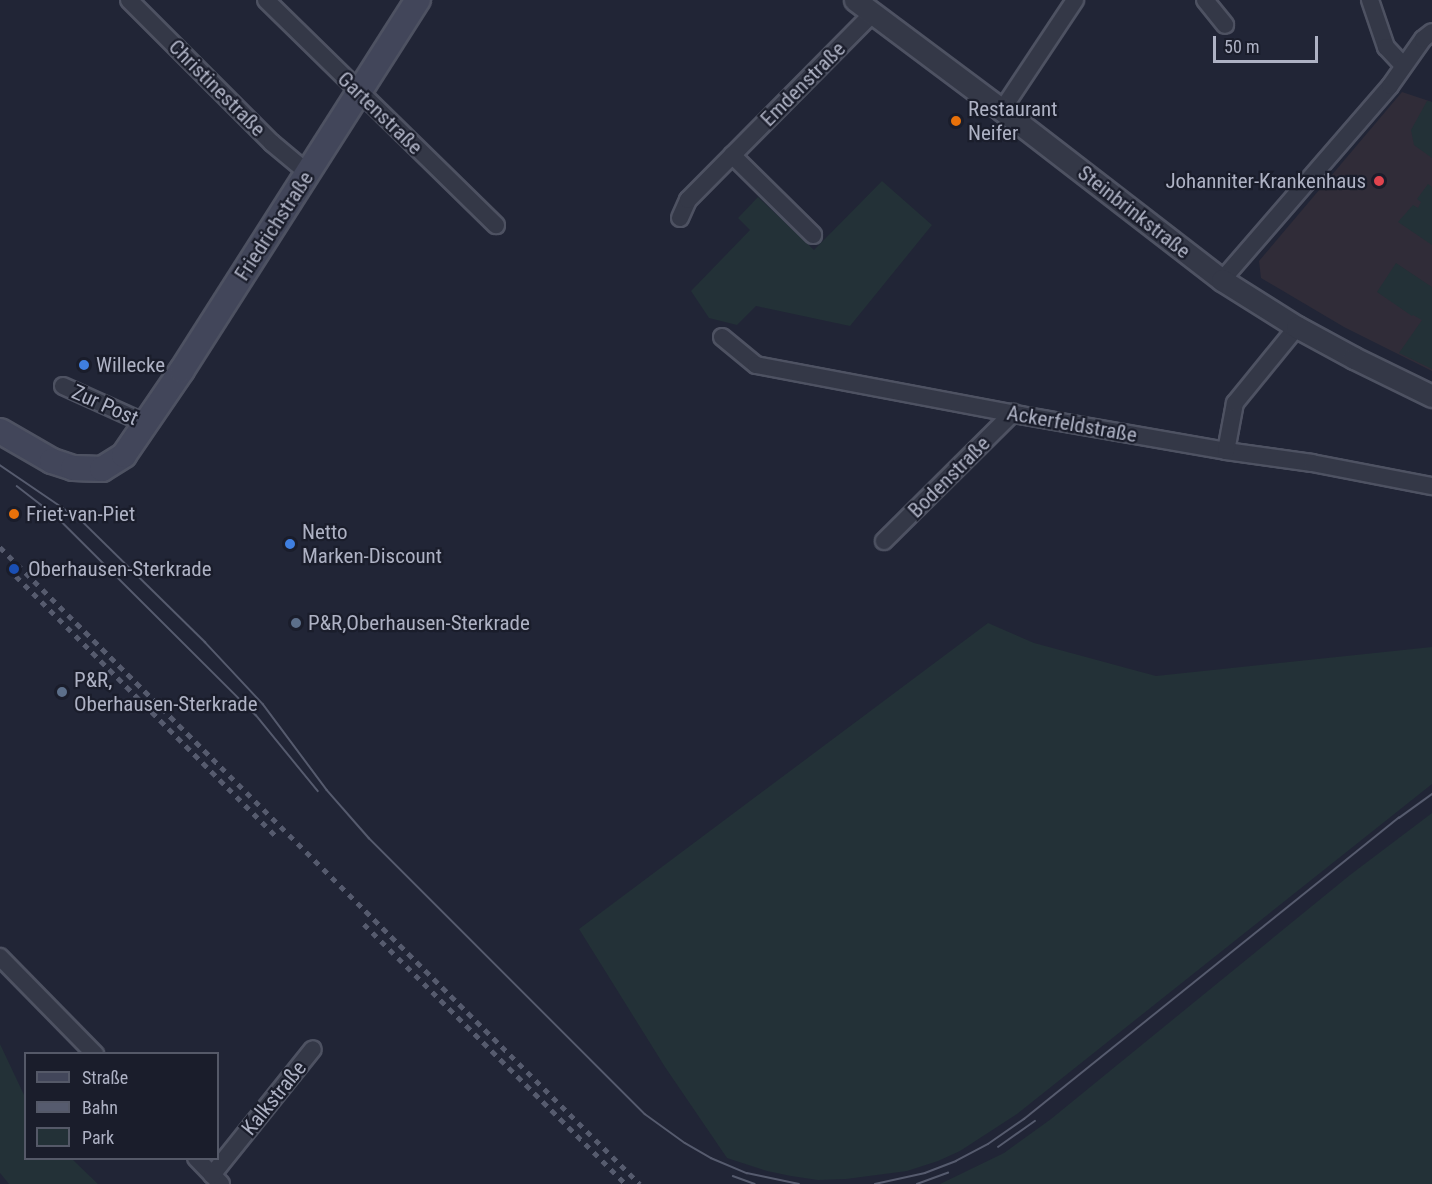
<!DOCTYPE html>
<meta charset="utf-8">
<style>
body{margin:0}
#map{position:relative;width:1432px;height:1184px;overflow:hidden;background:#212536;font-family:"Roboto Condensed",sans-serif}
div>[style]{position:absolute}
.medical>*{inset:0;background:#302c38}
.green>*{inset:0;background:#233137}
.roads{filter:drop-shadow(2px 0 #4e5262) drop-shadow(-2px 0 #4e5262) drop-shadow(0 2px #4e5262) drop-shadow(0 -2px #4e5262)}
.minor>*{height:16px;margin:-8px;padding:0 8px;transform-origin:8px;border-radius:8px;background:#343847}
.tertiary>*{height:21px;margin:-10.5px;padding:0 10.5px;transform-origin:10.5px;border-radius:10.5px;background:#343847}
.secondary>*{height:24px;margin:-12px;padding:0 12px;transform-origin:12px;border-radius:12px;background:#42465a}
.tram>*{height:1.5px;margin:-0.75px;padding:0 0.75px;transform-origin:0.75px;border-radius:0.75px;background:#565b6e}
.rail>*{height:4.5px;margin-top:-2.25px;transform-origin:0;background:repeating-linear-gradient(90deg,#565b6e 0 6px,transparent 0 12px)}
.dots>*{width:16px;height:16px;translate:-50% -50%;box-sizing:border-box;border:3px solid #1a1d2b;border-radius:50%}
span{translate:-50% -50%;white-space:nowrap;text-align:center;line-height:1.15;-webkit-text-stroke:4.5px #1a1d2b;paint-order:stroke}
.street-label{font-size:21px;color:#aeb2c4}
.poi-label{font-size:21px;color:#aeb2c4}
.left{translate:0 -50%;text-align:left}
.right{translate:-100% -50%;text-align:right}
.legend{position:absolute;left:24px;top:1052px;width:195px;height:108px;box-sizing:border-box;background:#1a1d2b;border:2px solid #555968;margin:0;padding:8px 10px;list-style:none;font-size:18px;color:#aeb2c4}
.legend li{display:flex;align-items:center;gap:12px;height:30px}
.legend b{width:30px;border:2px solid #555968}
.scale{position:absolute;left:1213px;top:36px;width:105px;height:27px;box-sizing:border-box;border:3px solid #aeb2c4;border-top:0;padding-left:8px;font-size:18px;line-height:21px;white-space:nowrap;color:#aeb2c4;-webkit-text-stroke:4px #1a1d2b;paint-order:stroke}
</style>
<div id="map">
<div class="medical">
<i style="clip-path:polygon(1402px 92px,1432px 102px,1432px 371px,1344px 327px,1261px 278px,1259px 261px)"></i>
</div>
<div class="green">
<i style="clip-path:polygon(1427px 101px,1432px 102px,1432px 158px,1414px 145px,1411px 130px)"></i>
<i style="clip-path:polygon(882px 181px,932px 225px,850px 326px,756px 306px,737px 325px,709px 318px,691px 291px,750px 230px,738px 218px,758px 197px,814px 250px)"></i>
<i style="clip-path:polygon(1428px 184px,1432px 187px,1432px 245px,1398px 222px,1413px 205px,1418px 208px,1421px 202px,1417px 199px)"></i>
<i style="clip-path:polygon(1396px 263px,1432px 287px,1432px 369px,1399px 353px,1422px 320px,1413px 315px,1412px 316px,1377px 292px)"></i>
<i style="clip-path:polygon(988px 623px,1034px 643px,1156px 676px,1432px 647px,1432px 784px,1017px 1114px,960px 1151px,938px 1161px,907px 1171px,846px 1179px,818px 1180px,791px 1176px,767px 1171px,727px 1158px,665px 1067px,579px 929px)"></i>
<i style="clip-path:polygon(1432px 813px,1432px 1184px,940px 1184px,1004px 1153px,1051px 1119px,1350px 875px)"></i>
<i style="clip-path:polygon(0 1044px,25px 1097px,26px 1158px,72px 1159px,98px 1184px,9px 1184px,0 1173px)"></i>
</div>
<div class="roads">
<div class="minor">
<i style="left:129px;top:0;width:202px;rotate:45deg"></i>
<i style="left:272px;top:143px;width:47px;rotate:39.8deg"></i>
<i style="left:266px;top:0;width:322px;rotate:44.4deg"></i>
<i style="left:1205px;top:0;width:32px;rotate:51deg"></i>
<i style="left:1370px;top:0;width:50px;rotate:71.2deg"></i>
<i style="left:1386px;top:47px;width:25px;rotate:47deg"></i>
<i style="left:1002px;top:110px;width:132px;rotate:-56.4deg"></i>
<i style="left:732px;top:155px;width:114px;rotate:44.6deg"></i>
<i style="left:680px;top:218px;width:20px;rotate:-66deg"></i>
<i style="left:688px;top:200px;width:263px;rotate:-45.3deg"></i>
<i style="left:1222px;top:280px;width:257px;rotate:-49.1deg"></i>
<i style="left:1390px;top:86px;width:57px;rotate:-54.9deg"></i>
<i style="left:1423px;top:39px;width:11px;rotate:-38deg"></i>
<i style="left:722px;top:337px;width:44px;rotate:39.5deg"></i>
<i style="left:756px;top:365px;width:269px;rotate:10.7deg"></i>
<i style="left:1020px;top:415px;width:209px;rotate:9.9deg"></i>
<i style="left:1226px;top:451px;width:87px;rotate:7.9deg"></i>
<i style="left:1312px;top:463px;width:122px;rotate:10.9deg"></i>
<i style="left:63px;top:386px;width:92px;rotate:24.3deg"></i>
<i style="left:1226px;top:451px;width:49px;rotate:-79.4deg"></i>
<i style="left:1235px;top:403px;width:98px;rotate:-50.8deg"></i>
<i style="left:884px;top:541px;width:182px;rotate:-44.8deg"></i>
<i style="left:0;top:957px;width:136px;rotate:45.6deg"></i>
<i style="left:196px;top:1158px;width:36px;rotate:46deg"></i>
<i style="left:212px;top:1175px;width:161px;rotate:-51.3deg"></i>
</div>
<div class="tertiary">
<i style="left:855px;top:0;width:184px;rotate:36.8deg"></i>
<i style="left:1002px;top:110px;width:278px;rotate:37.7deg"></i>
<i style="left:1222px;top:280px;width:89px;rotate:32.1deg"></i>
<i style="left:1297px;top:327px;width:65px;rotate:28.5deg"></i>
<i style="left:1354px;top:358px;width:87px;rotate:26deg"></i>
</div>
<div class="secondary">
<i style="left:0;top:431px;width:60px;rotate:30deg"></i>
<i style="left:52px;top:461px;width:22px;rotate:18deg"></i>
<i style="left:73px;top:468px;width:29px;rotate:2deg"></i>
<i style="left:102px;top:469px;width:26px;rotate:-32deg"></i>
<i style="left:124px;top:455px;width:103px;rotate:-55.7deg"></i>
<i style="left:182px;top:370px;width:439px;rotate:-57.5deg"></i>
</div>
</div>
<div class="tram">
<i style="left:0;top:465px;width:99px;rotate:34.3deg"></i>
<i style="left:82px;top:521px;width:173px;rotate:44.5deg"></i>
<i style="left:205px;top:642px;width:85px;rotate:46.9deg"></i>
<i style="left:263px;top:704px;width:107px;rotate:53.3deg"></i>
<i style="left:327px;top:790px;width:64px;rotate:48.8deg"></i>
<i style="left:369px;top:838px;width:390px;rotate:45deg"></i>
<i style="left:645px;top:1114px;width:49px;rotate:35.9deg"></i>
<i style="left:685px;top:1143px;width:30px;rotate:30deg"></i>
<i style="left:711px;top:1158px;width:39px;rotate:23deg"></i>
<i style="left:747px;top:1173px;width:53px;rotate:11.9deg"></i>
<i style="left:17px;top:486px;width:51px;rotate:37.8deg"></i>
<i style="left:57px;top:517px;width:281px;rotate:44.9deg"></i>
<i style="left:256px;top:715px;width:98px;rotate:50.8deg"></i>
<i style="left:998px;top:1147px;width:45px;rotate:-35.1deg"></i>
<i style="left:733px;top:1176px;width:23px;rotate:20deg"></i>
<i style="left:875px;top:1184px;width:51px;rotate:-12.4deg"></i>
<i style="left:925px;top:1173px;width:33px;rotate:-21deg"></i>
<i style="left:956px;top:1161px;width:36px;rotate:-28deg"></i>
<i style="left:988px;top:1144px;width:44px;rotate:-34.8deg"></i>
<i style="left:1024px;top:1119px;width:481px;rotate:-38.8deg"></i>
<i style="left:1399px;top:818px;width:41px;rotate:-36deg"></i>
<i style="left:917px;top:1184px;width:33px;rotate:-20deg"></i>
</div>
<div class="rail">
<i style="left:0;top:547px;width:903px;rotate:44.87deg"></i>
<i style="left:16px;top:576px;width:366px;rotate:45deg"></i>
<i style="left:364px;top:924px;width:369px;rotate:44.8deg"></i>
</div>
<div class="dots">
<i style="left:956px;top:121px;background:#e8710a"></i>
<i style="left:1379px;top:181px;background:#e0444e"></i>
<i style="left:84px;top:365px;background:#3f7fe0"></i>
<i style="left:14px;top:514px;background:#e8710a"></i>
<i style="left:290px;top:544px;background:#3f7fe0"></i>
<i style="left:14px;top:569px;background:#1a4fb4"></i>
<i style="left:296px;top:623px;background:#5c6f8a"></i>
<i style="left:62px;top:692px;background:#5c6f8a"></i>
</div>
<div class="street-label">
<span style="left:803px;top:84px;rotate:-45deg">Emdenstraße</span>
<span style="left:217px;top:88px;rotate:45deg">Christinestraße</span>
<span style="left:380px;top:113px;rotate:44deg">Gartenstraße</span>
<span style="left:1134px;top:212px;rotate:38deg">Steinbrinkstraße</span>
<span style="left:274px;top:226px;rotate:-57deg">Friedrichstraße</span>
<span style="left:105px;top:405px;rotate:24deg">Zur Post</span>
<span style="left:1072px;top:424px;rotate:10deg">Ackerfeldstraße</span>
<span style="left:949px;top:477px;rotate:-45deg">Bodenstraße</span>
<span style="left:274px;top:1098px;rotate:-51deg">Kalkstraße</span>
</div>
<div class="poi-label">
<span class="left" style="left:968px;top:121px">Restaurant<br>Neifer</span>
<span class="right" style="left:1366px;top:181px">Johanniter-Krankenhaus</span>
<span class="left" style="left:96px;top:365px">Willecke</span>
<span class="left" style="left:26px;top:514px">Friet-van-Piet</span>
<span class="left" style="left:302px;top:544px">Netto<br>Marken-Discount</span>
<span class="left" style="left:28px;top:569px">Oberhausen-Sterkrade</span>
<span class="left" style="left:308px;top:623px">P&amp;R,Oberhausen-Sterkrade</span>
<span class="left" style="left:74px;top:692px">P&amp;R,<br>Oberhausen-Sterkrade</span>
</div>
<ul class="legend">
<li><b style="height:8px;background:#42465a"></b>Straße</li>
<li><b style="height:8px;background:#565b6e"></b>Bahn</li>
<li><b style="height:16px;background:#233137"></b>Park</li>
</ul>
<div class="scale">50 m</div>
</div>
